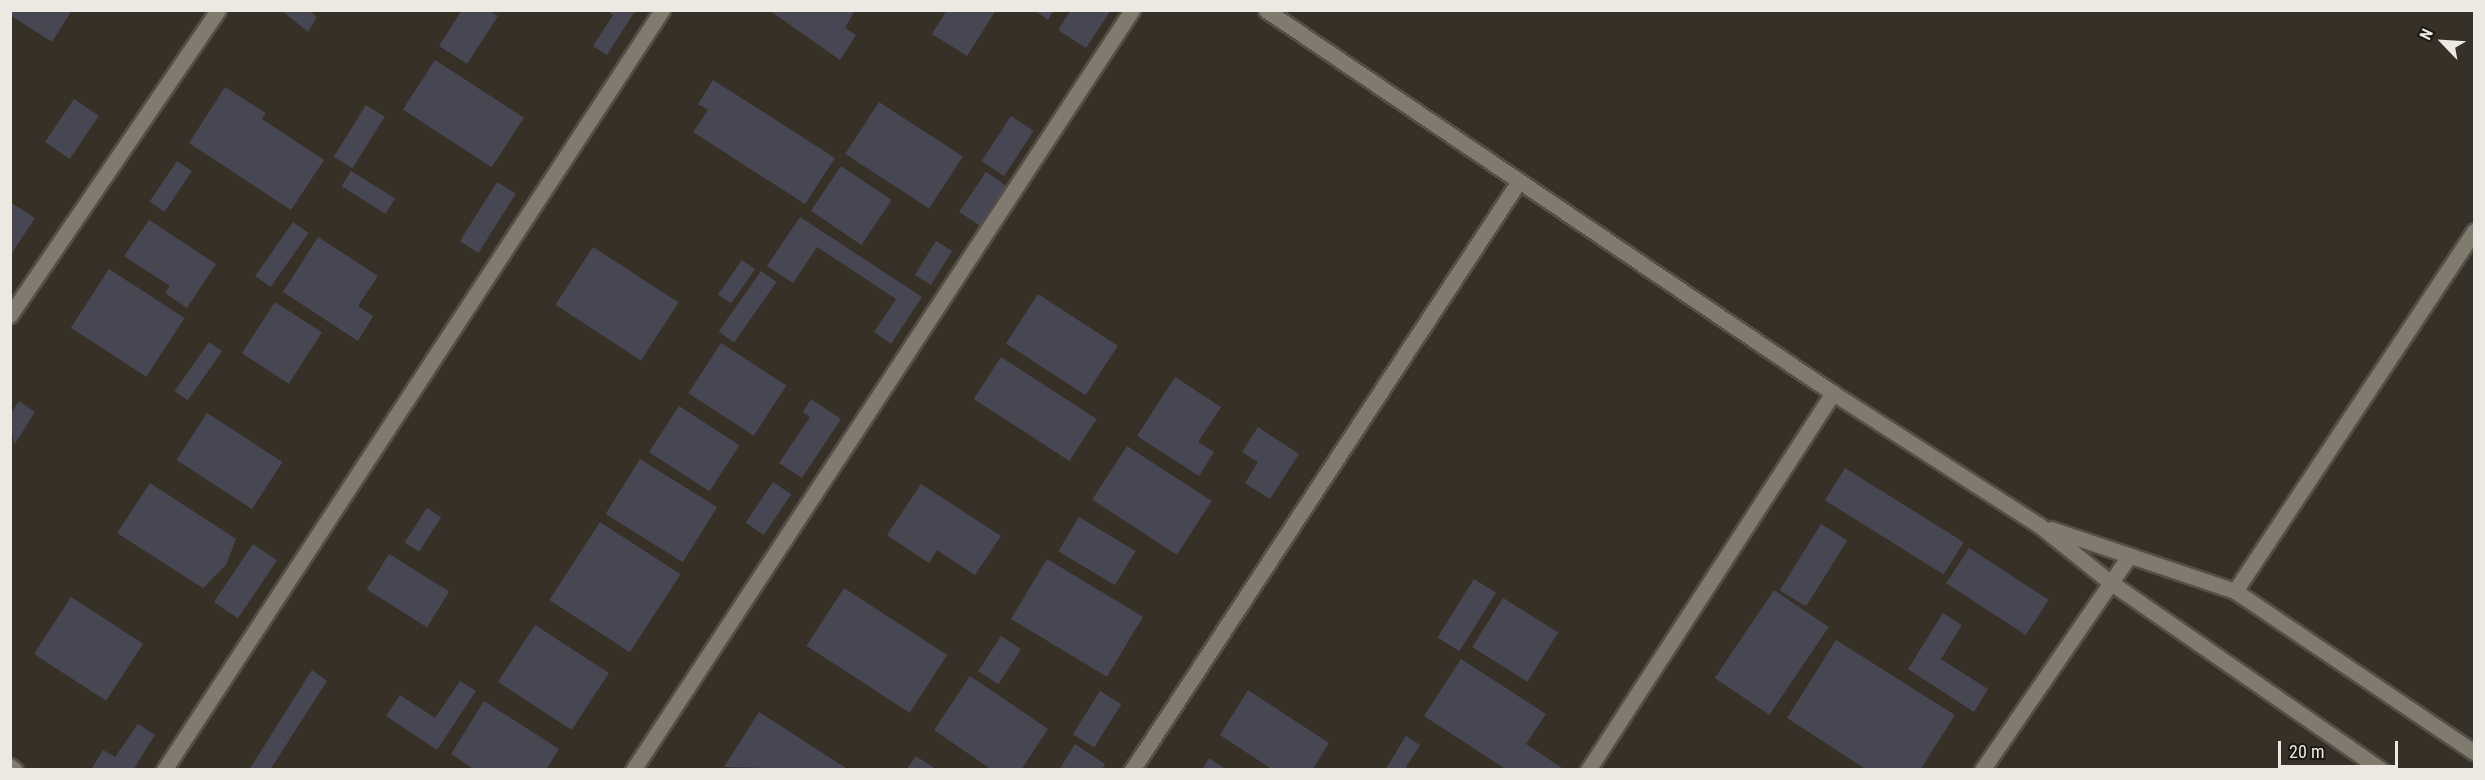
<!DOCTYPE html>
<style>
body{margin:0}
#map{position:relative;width:2485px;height:780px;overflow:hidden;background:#363027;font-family:"Roboto Condensed",sans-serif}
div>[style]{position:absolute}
.building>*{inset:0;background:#464752;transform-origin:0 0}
.roads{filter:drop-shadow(2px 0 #544e46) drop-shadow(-2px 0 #544e46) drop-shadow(0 2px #544e46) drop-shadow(0 -2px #544e46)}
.street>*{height:15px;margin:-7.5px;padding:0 7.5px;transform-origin:7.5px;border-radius:7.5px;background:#817a6f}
span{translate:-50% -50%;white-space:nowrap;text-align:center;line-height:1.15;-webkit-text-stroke:4.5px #1b1914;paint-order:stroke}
.frame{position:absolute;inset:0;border:12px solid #ece8e2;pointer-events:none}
.north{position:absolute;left:2413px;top:12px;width:60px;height:60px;-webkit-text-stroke:4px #1b1914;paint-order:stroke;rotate:295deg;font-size:16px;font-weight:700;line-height:24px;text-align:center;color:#ece8e2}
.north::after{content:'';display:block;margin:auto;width:21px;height:27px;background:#ece8e2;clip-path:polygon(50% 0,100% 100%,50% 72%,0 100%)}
.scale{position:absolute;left:2278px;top:741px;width:120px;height:27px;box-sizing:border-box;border:3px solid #ece8e2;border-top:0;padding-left:8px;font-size:18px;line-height:21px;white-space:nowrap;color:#ece8e2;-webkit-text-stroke:4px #1b1914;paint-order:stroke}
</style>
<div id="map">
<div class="building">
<i style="clip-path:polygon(10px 10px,72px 10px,52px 42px,10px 15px)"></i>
<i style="clip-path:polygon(281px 10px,308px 10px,317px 17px,308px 32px)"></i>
<i style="clip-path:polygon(462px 10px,489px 10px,498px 16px,467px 64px,439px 46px)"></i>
<i style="clip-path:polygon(606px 10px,635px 11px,607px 55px,593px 46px,613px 15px)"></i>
<i style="clip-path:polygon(769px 10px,855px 10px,845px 28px,856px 35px,840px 60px)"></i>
<i style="clip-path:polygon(947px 10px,996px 10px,967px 56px,932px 34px)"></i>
<i style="clip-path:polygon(1034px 10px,1054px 10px,1048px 20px)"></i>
<i style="clip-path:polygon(1071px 10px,1111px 10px,1086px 48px,1058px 30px)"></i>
<i style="left:435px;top:60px;width:106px;height:59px;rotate:33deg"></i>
<i style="clip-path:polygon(713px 80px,835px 158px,805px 204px,693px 132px,708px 110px,698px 104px)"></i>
<i style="clip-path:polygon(225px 87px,266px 113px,262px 119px,324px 160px,291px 210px,189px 143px)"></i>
<i style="left:74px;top:99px;width:30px;height:52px;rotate:34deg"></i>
<i style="left:879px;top:102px;width:100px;height:62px;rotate:33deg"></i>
<i style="left:366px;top:105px;width:22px;height:61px;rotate:32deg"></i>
<i style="left:1011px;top:116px;width:27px;height:54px;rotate:33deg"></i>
<i style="left:177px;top:161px;width:18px;height:49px;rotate:34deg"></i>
<i style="left:841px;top:166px;width:61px;height:54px;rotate:34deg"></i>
<i style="left:351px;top:171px;width:52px;height:18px;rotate:32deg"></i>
<i style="left:986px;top:172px;width:27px;height:48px;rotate:34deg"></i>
<i style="left:497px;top:182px;width:22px;height:70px;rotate:32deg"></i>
<i style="clip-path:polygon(10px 202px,35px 218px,10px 256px)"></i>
<i style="clip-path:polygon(800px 217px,922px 297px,891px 344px,874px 332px,896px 299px,817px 247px,793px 283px,767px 266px)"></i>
<i style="clip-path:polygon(149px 220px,216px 264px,187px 308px,165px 293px,170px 286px,124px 256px)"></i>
<i style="left:293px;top:222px;width:19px;height:66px;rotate:35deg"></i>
<i style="clip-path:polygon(318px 237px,378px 276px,358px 306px,373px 316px,358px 341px,283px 292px)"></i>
<i style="left:936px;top:241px;width:19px;height:40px;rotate:32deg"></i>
<i style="left:593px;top:247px;width:102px;height:69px;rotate:33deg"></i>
<i style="left:742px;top:260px;width:16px;height:42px;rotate:35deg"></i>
<i style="left:109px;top:269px;width:90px;height:70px;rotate:33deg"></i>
<i style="left:761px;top:271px;width:19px;height:74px;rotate:35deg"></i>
<i style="left:1038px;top:294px;width:95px;height:59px;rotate:33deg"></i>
<i style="left:275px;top:302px;width:56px;height:61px;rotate:33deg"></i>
<i style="left:209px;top:342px;width:16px;height:60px;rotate:35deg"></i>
<i style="left:721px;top:343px;width:78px;height:60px;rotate:33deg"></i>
<i style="left:1001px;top:357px;width:114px;height:50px;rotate:33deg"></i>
<i style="clip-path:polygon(1175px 377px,1221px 407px,1198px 442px,1214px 452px,1199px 476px,1137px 436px)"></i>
<i style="clip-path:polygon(811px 399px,841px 419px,802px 478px,779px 463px,810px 417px,803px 412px)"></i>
<i style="clip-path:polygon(19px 401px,35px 412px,14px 445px,10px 415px)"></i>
<i style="left:679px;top:406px;width:72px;height:55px;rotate:33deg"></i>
<i style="left:207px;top:413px;width:90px;height:56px;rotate:33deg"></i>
<i style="clip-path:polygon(1258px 427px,1299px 454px,1270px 499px,1245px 483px,1258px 462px,1242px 452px)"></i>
<i style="left:1127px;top:446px;width:101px;height:64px;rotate:33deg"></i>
<i style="left:640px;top:459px;width:91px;height:65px;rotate:32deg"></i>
<i style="left:1845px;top:468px;width:140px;height:38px;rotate:32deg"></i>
<i style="left:773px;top:482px;width:22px;height:49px;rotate:34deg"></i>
<i style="clip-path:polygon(150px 483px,236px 539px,226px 565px,203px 588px,117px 533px)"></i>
<i style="clip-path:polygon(921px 484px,1001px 536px,975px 575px,937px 550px,929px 563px,887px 535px)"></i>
<i style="left:427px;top:508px;width:17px;height:41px;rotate:33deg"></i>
<i style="left:1079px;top:517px;width:66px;height:40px;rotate:31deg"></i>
<i style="left:600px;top:522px;width:96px;height:93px;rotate:33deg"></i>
<i style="left:1821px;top:524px;width:31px;height:78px;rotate:32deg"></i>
<i style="left:253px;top:544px;width:29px;height:70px;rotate:34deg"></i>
<i style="left:1969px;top:548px;width:95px;height:42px;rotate:33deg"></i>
<i style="left:389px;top:554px;width:71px;height:42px;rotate:32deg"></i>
<i style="left:1047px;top:559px;width:112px;height:70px;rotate:31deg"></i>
<i style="left:1474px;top:579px;width:26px;height:69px;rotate:32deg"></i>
<i style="left:844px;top:588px;width:123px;height:69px;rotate:33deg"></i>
<i style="left:1774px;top:590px;width:66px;height:106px;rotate:34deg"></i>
<i style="left:71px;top:597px;width:86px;height:68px;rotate:33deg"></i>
<i style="left:1503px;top:598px;width:65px;height:58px;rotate:32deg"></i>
<i style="clip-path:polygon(1943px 613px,1962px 625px,1941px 659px,1988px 689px,1974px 712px,1908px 669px)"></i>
<i style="left:535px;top:625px;width:88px;height:68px;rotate:33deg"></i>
<i style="left:1001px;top:636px;width:24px;height:42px;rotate:33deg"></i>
<i style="clip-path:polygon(1836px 640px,1955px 715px,1920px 770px,1867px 770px,1787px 718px)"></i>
<i style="clip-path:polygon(1461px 659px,1546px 714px,1526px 744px,1565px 770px,1507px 770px,1424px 716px)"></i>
<i style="clip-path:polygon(312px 670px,327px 681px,270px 770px,249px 770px)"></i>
<i style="clip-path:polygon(970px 676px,1048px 729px,1021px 770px,992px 770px,934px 730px)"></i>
<i style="clip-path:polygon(460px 681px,476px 691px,437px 750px,386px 716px,400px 695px,435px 718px)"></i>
<i style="clip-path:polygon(1248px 690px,1329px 743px,1312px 770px,1273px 770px,1220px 735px)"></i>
<i style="left:1100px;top:691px;width:25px;height:51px;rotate:32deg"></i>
<i style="clip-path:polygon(484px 701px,559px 749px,546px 770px,475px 770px,451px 754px)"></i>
<i style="clip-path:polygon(759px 712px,849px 770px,724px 767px)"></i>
<i style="clip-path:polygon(138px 724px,155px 735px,133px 770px,91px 770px,103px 750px,115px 757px)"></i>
<i style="clip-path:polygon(1406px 736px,1420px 745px,1406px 767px,1410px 770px,1385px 770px)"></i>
<i style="clip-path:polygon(1075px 744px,1105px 764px,1102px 770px,1059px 770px)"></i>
<i style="clip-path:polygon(916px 756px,937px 770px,906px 770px)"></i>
<i style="clip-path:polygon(1209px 758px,1227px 770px,1202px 770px)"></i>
</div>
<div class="roads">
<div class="street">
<i style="left:1266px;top:10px;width:684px;rotate:34.04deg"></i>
<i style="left:1833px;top:393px;width:245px;rotate:32.7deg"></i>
<i style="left:2039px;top:525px;width:91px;rotate:38.8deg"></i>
<i style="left:2110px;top:582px;width:331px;rotate:34.7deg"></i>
<i style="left:10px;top:315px;width:369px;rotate:-55.7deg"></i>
<i style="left:2051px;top:529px;width:194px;rotate:18.6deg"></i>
<i style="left:2235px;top:591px;width:288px;rotate:34deg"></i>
<i style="left:2235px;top:591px;width:432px;rotate:-56.4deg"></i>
<i style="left:10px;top:766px;width:6px;rotate:39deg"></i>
<i style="left:164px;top:770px;width:909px;rotate:-56.76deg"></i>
<i style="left:633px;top:770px;width:909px;rotate:-56.71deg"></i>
<i style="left:1132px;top:770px;width:705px;rotate:-56.69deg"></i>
<i style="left:1588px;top:770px;width:450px;rotate:-57deg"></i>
<i style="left:1982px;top:770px;width:260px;rotate:-55.5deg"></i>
</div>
</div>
<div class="frame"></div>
<div class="north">N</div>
<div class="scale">20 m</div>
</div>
